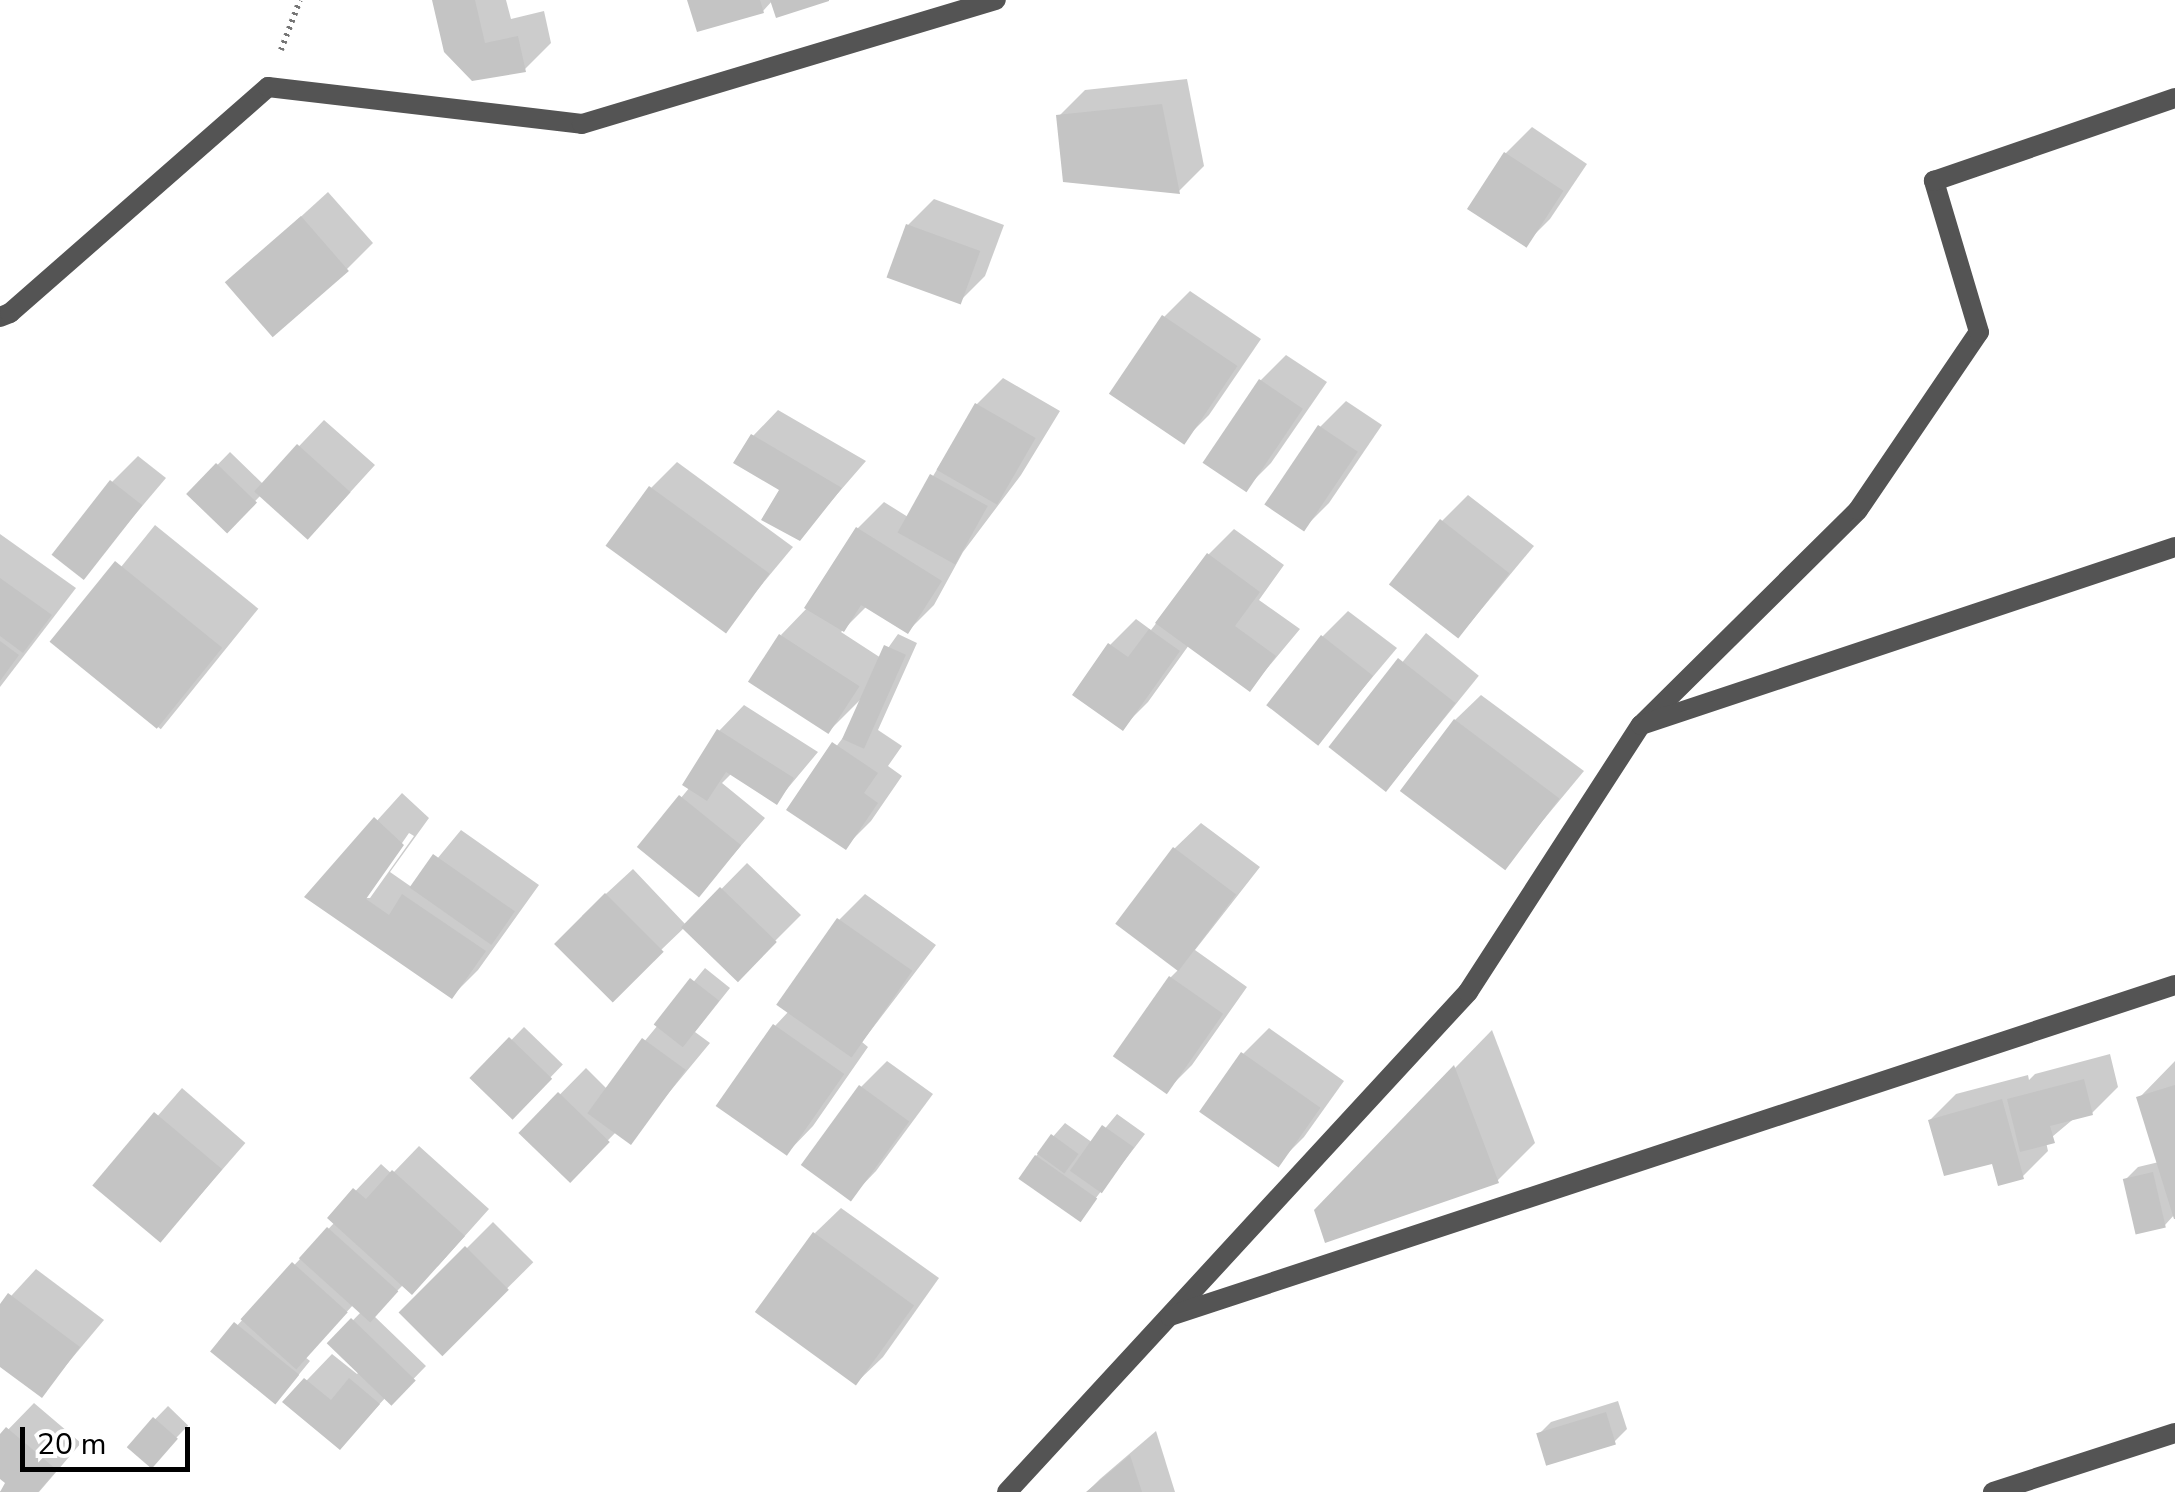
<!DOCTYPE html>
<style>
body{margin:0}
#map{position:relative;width:2175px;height:1492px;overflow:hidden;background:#fff;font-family:"Nunito Sans",sans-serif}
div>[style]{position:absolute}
.shadow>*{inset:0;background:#0003;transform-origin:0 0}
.building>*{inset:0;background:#c4c4c4;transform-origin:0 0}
.path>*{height:6px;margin-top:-3px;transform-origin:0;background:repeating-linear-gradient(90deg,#767676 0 2.5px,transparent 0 7.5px)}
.service>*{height:20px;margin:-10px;padding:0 10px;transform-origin:10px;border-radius:10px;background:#545454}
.minor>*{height:20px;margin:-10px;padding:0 10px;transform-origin:10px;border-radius:10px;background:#545454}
span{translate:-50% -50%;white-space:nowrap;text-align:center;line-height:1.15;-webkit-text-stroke:8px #fff;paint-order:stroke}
.scale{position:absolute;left:20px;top:1427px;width:170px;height:45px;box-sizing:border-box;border:5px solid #000;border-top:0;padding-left:12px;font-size:30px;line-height:35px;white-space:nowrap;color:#000;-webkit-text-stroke:8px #fff;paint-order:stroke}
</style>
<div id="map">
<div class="shadow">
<i style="clip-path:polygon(435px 0,506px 0,511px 19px,544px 11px,551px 43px,525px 69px,473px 79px)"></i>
<i style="clip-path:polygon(690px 0,824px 0,773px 0,763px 11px)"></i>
<i style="clip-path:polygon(1187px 79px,1204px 166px,1179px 191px,1059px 116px,1085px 90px)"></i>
<i style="clip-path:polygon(1532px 127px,1587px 164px,1550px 219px,1524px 245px,1469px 207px,1506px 153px)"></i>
<i style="clip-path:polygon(328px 192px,373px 243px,347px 269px,228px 283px)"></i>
<i style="clip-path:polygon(934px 199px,1004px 225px,985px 276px,959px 302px,908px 225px)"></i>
<i style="clip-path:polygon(1190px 291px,1261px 339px,1209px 415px,1183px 441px,1164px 317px)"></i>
<i style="clip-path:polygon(1286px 355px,1327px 382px,1271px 463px,1245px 489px,1260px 381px)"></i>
<i style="clip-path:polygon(1003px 378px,1060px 411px,1021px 475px,963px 552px,934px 605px,908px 631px,867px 606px,841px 632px,881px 658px,898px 634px,917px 643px,878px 730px,902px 746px,888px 766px,902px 776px,871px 821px,845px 847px,789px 809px,851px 727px,865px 695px,829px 731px,781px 635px,808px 607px,858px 528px,884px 502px,908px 517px,977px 404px)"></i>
<i style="clip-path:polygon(1346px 401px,1382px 425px,1329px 503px,1304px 528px,1320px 427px)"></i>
<i style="clip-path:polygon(778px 410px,866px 461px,800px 537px,782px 489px,753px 436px)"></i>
<i style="clip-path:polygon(324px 420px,375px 465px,334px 510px,262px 494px,227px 530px,189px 494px,230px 452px,263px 484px)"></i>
<i style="clip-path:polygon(138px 456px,166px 478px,83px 576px,112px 482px)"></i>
<i style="clip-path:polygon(677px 462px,793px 547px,724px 630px,651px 488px)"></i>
<i style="clip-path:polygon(1468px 495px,1534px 546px,1460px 635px,1442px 521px)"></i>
<i style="left:155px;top:525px;width:133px;height:155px;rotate:39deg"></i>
<i style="clip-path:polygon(1234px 529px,1284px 565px,1259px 600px,1300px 629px,1250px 689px,1189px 645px,1148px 702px,1123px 727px,1110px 645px,1136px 619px,1151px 630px,1209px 554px)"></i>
<i style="clip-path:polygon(0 534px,76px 588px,0 687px)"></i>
<i style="clip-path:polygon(1348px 611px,1397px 648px,1318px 742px,1322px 637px)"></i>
<i style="left:1426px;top:633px;width:68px;height:148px;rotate:39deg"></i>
<i style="clip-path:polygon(1481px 695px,1584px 771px,1505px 866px,1455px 720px)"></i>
<i style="clip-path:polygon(744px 705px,818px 752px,777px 801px,732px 773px,722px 783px,765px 818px,699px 894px,641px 846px,690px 787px,719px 731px)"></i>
<i style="clip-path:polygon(evenodd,402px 793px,429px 818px,390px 872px,413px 888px,461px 830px,539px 885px,478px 970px,452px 996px,308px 897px,402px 793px,409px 833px,414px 836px,370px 898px,364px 898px,409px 833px)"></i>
<i style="clip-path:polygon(1201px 823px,1260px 867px,1195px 950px,1247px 987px,1192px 1065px,1166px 1091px,1171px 977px,1179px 969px,1119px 923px,1175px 848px)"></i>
<i style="clip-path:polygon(747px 863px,801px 915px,738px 978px,685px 927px,661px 950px,582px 916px,633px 869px,686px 925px)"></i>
<i style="clip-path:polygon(865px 894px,936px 945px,862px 1042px,868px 1047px,813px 1126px,788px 1152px,775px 1026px,789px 1011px,839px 920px)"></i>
<i style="clip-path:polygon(705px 968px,730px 988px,695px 1032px,710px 1043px,629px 1141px,617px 1131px,570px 1179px,522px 1133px,586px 1068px,606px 1088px)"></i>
<i style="left:524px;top:1027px;width:54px;height:72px;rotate:44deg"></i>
<i style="clip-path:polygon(1269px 1028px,1344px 1081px,1304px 1137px,1278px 1163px,1243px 1054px)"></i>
<i style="clip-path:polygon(1492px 1030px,1535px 1143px,1497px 1181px,1316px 1211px)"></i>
<i style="clip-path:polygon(2110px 1054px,2118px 1087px,2092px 1113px,2077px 1116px,2046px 1142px,2048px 1151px,2022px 1177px,1930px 1120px,1956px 1094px,2028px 1075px,2029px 1080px,2035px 1074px)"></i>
<i style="clip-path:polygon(887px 1061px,933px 1094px,876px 1171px,851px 1197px,861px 1087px)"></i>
<i style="clip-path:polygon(2175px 1061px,2175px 1214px,2165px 1225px,2126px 1179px,2138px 1167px,2159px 1162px,2139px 1098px)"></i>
<i style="left:182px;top:1088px;width:84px;height:130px;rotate:41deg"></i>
<i style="clip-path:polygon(1117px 1114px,1145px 1134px,1079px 1220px,1036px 1156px,1065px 1123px,1093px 1143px)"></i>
<i style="clip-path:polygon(419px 1146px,489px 1209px,438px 1266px,404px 1284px,373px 1315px,426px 1366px,392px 1401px,387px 1396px,340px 1447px,286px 1402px,332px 1354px,357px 1374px,360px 1371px,331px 1343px,362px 1311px,354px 1304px,305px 1357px,310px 1361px,287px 1389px,213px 1351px,335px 1222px,330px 1218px,381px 1164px,392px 1174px)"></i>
<i style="clip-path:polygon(841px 1208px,939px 1278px,883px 1357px,857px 1382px,815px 1233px)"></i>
<i style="left:493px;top:1222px;width:57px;height:128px;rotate:45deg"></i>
<i style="clip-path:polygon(36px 1269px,104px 1320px,41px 1395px,0 1364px,0 1308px)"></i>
<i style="clip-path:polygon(1618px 1401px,1627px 1429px,1614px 1442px,1539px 1434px,1551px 1422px)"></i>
<i style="clip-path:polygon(34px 1403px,81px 1443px,39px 1492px,0 1492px,8px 1483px,0 1476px,0 1438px)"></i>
<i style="left:168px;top:1406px;width:28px;height:55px;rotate:44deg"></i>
<i style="clip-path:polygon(1156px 1431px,1175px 1492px,1087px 1492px,1100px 1479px)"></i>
</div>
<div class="building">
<i style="clip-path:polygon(432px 0,475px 0,485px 43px,518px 36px,526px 72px,472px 81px,444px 52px)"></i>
<i style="clip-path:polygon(687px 0,760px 0,764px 13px,697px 32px)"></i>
<i style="clip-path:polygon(770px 0,829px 0,829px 1px,776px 18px)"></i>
<i style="clip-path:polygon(1162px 104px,1180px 194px,1063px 182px,1056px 115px)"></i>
<i style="left:1504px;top:152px;width:71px;height:68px;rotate:33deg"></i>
<i style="left:301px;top:216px;width:73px;height:101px;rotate:49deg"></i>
<i style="left:906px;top:224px;width:79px;height:57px;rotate:20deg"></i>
<i style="left:1162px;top:315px;width:91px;height:95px;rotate:34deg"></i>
<i style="left:1259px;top:379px;width:53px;height:101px;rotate:34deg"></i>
<i style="left:975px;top:403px;width:70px;height:77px;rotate:30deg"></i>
<i style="left:1318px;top:425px;width:48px;height:96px;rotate:34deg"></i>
<i style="clip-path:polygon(751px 434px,842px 488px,800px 541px,761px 520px,779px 490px,733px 463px)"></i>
<i style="left:297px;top:444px;width:72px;height:64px;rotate:42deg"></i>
<i style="left:216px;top:463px;width:57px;height:43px;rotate:44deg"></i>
<i style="left:930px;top:474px;width:66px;height:67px;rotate:29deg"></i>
<i style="left:110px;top:480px;width:41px;height:95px;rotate:38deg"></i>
<i style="left:649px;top:486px;width:149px;height:74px;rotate:36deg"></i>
<i style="left:1440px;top:519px;width:88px;height:83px;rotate:38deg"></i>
<i style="clip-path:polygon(856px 527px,942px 581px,908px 634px,861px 605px,844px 632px,804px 608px)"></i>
<i style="clip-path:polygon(1207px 553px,1260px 592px,1235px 626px,1276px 656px,1250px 692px,1155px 623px)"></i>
<i style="left:115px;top:561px;width:138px;height:104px;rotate:39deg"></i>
<i style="clip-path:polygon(0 578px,52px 615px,23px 653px,0 636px)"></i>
<i style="clip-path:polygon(1149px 629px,1180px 651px,1123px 731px,1072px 695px,1108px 643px,1128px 657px)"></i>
<i style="left:779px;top:634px;width:96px;height:57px;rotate:33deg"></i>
<i style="left:1321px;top:635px;width:66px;height:89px;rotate:38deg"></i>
<i style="clip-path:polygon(0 641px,19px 655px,0 681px)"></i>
<i style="left:884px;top:645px;width:24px;height:103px;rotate:24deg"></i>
<i style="left:1398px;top:658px;width:73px;height:113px;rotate:38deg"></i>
<i style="left:1454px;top:719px;width:132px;height:90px;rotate:37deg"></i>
<i style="clip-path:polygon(717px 729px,794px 778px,777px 805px,726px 772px,707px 801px,682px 785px)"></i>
<i style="clip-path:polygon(832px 742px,878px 773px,864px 793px,878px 803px,846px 850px,786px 810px)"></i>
<i style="left:679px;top:795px;width:80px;height:67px;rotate:39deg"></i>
<i style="clip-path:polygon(374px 817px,404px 845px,366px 899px,389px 915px,402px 894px,486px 951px,452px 999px,304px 897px)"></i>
<i style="left:1173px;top:847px;width:79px;height:96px;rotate:37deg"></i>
<i style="left:433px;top:854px;width:100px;height:41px;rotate:35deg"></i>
<i style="left:720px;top:887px;width:79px;height:56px;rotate:44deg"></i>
<i style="left:605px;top:893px;width:83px;height:72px;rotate:45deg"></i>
<i style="left:837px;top:918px;width:92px;height:106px;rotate:35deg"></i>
<i style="left:1169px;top:976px;width:66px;height:98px;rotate:35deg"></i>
<i style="left:690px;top:978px;width:37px;height:59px;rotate:38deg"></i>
<i style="left:773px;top:1024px;width:87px;height:100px;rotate:35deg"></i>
<i style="left:509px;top:1037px;width:60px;height:57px;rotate:44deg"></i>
<i style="left:642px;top:1038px;width:54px;height:93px;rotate:36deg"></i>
<i style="left:1241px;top:1052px;width:97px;height:73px;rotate:35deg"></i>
<i style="clip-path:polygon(1454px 1065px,1499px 1183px,1325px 1243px,1314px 1210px)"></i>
<i style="clip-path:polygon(2084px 1079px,2093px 1115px,2050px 1126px,2055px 1143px,2020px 1152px,2007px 1099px)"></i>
<i style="left:859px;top:1085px;width:62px;height:99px;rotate:36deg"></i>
<i style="clip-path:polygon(2175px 1085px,2175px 1219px,2174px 1219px,2136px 1097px)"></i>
<i style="left:558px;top:1092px;width:72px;height:57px;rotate:44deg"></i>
<i style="clip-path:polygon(2002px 1099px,2024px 1179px,1998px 1186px,1992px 1164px,1944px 1176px,1928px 1120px)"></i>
<i style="left:154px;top:1112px;width:89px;height:96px;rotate:40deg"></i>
<i style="left:1102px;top:1125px;width:39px;height:56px;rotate:35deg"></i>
<i style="left:1051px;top:1134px;width:34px;height:24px;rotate:36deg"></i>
<i style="left:1035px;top:1155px;width:76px;height:29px;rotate:35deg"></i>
<i style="clip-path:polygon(392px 1170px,465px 1236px,412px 1295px,327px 1218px,353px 1188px,366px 1199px)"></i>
<i style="left:2153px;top:1172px;width:57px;height:31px;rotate:77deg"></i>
<i style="left:327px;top:1227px;width:96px;height:42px;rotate:42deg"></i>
<i style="left:813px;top:1232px;width:125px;height:99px;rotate:36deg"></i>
<i style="left:465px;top:1246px;width:62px;height:94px;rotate:45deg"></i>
<i style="left:292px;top:1262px;width:75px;height:77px;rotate:42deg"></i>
<i style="clip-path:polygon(8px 1293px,80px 1347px,42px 1398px,0 1367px,0 1304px)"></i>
<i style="left:351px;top:1318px;width:90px;height:35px;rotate:44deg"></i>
<i style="left:234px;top:1322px;width:84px;height:38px;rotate:39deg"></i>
<i style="clip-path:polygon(304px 1378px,331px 1400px,349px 1378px,380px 1404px,340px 1450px,282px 1402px)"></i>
<i style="left:1606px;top:1412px;width:34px;height:73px;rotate:73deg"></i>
<i style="left:153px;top:1417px;width:33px;height:40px;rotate:41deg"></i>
<i style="clip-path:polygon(6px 1427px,57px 1470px,38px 1492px,0 1492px,5px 1483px,0 1479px,0 1434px)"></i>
<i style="clip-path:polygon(1130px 1455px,1142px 1492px,1086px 1492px)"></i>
</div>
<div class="path">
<i style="left:281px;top:50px;width:53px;rotate:-69.2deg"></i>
</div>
<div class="service">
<i style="left:1007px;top:1492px;width:680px;rotate:-47.32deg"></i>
<i style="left:1468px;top:992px;width:318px;rotate:-57.1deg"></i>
<i style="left:1641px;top:725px;width:305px;rotate:-44.7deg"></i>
<i style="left:1858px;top:510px;width:215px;rotate:-55.8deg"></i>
<i style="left:1979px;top:332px;width:158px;rotate:-106.6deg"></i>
</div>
<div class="minor">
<i style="left:1934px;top:181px;width:255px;rotate:-19deg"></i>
<i style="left:0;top:317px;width:11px;rotate:-22deg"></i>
<i style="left:10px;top:313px;width:343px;rotate:-41.2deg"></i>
<i style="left:268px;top:87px;width:316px;rotate:6.7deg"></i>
<i style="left:582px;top:124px;width:432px;rotate:-16.7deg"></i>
<i style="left:1641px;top:725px;width:563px;rotate:-18.43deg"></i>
<i style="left:1170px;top:1316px;width:1058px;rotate:-18.23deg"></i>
<i style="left:1993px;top:1492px;width:191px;rotate:-18deg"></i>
</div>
<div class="scale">20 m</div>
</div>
